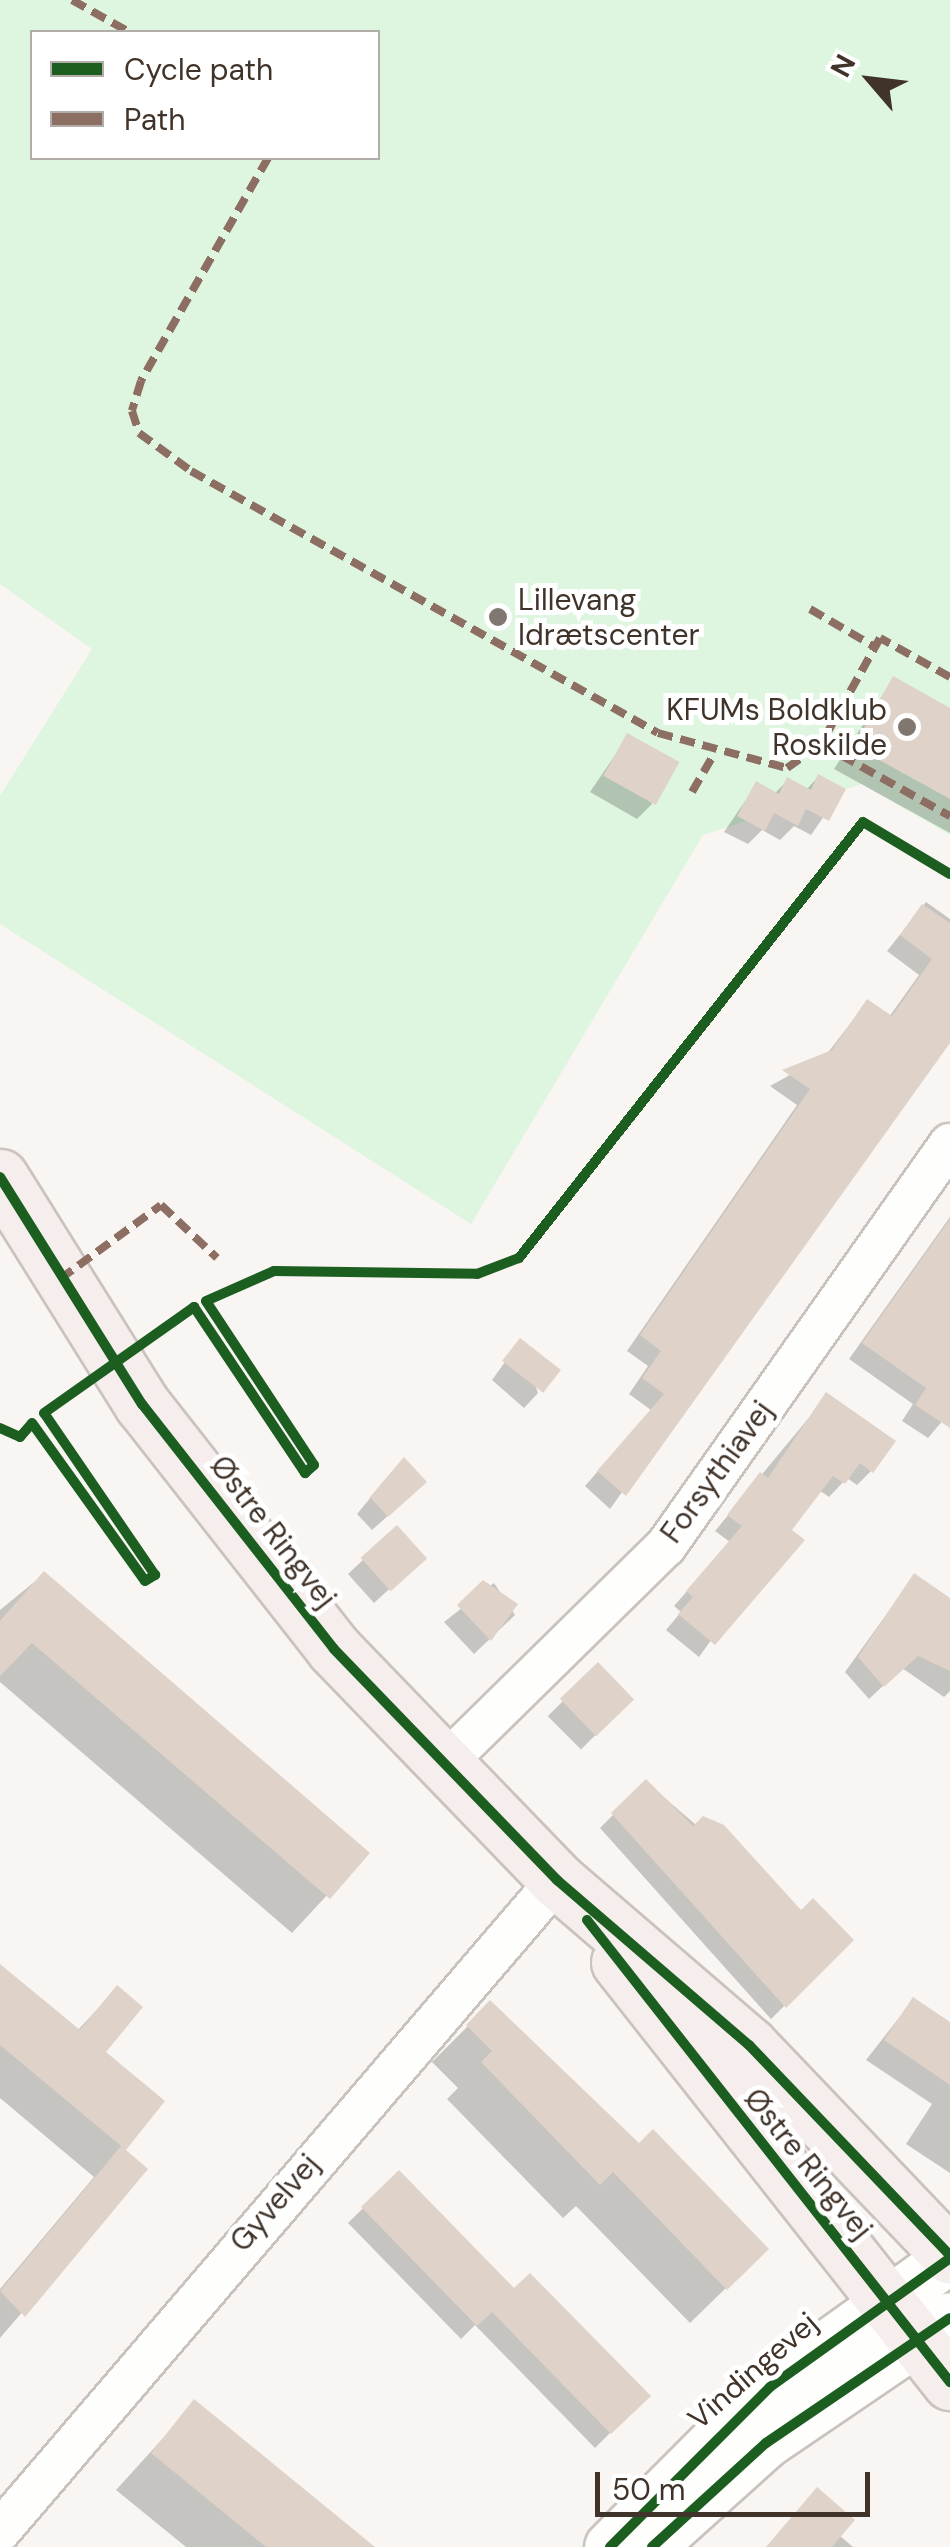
<!DOCTYPE html>
<meta charset="utf-8">
<style>
body{margin:0}
#map{position:relative;width:950px;height:2547px;overflow:hidden;background:#f8f5f2;font-family:"DM Sans",sans-serif}
div>[style]{position:absolute}
.green>*{inset:0;background:#def5df}
.shadow>*{inset:0;background:#0003;transform-origin:0 0}
.building>*{inset:0;background:#dfd2c9;transform-origin:0 0}
.roads{filter:drop-shadow(2px 0 #cac2bd) drop-shadow(-2px 0 #cac2bd) drop-shadow(0 2px #cac2bd) drop-shadow(0 -2px #cac2bd)}
.minor>*{height:40px;margin:-20px;padding:0 20px;transform-origin:20px;border-radius:20px;background:#fefefd}
.tertiary>*{height:50px;margin:-25px;padding:0 25px;transform-origin:25px;border-radius:25px;background:#fefefd}
.primary>*{height:55px;margin:-27.5px;padding:0 27.5px;transform-origin:27.5px;border-radius:27.5px;background:#f5eeec}
.quiet>*{height:8px;margin-top:-4px;transform-origin:0;background:repeating-linear-gradient(90deg,#8d6e63 0 15px,transparent 0 23px)}
.cycleway>*{height:10px;margin:-5px;padding:0 5px;transform-origin:5px;border-radius:5px;background:#1b5e20}
.dots>*{width:28px;height:28px;translate:-50% -50%;box-sizing:border-box;border:5px solid #fff;border-radius:50%}
span{translate:-50% -50%;white-space:nowrap;text-align:center;line-height:1.15;-webkit-text-stroke:10px #fff;paint-order:stroke}
.poi-label{font-size:30px;color:#40332a}
.left{translate:0 -50%;text-align:left}
.right{translate:-100% -50%;text-align:right}
.street-label{font-size:30px;color:#40332a}
.legend{position:absolute;left:30px;top:30px;width:350px;height:130px;box-sizing:border-box;background:#fff;border:2px solid #b3adaa;margin:0;padding:12px 18px;list-style:none;font-size:30px;color:#40332a}
.legend li{display:flex;align-items:center;gap:20px;height:50px}
.legend b{width:50px;border:2px solid #b3adaa}
.north{position:absolute;left:820px;top:30px;width:100px;height:100px;-webkit-text-stroke:8px #fff;paint-order:stroke;rotate:298deg;font-size:28px;font-weight:700;line-height:40px;text-align:center;color:#40332a}
.north::after{content:'';display:block;margin:auto;width:35px;height:45px;background:#40332a;clip-path:polygon(50% 0,100% 100%,50% 72%,0 100%)}
.scale{position:absolute;left:595px;top:2472px;width:275px;height:45px;box-sizing:border-box;border:5px solid #40332a;border-top:0;padding-left:12px;font-size:30px;line-height:35px;white-space:nowrap;color:#40332a;-webkit-text-stroke:8px #fff;paint-order:stroke}
</style>
<div id="map">
<div class="green">
<i style="clip-path:polygon(evenodd,0 0,950px 0,950px 835px,862px 784px,703px 835px,471px 1224px,0 924px,0 796px,92px 649px,0 584px,0 0,32px 32px,378px 32px,378px 158px,32px 158px,32px 32px)"></i>
</div>
<div class="shadow">
<i style="clip-path:polygon(893px 679px,950px 711px,950px 833px,834px 769px)"></i>
<i style="clip-path:polygon(628px 736px,652px 804px,637px 819px,590px 792px)"></i>
<i style="clip-path:polygon(818px 777px,842px 790px,811px 835px,794px 826px,780px 840px,762px 830px,748px 844px,724px 832px,756px 785px,774px 794px,788px 780px,806px 790px)"></i>
<i style="clip-path:polygon(926px 902px,950px 919px,950px 1036px,610px 1509px,585px 1486px,651px 1410px,629px 1394px,648px 1366px,627px 1351px,797px 1105px,770px 1086px,826px 1055px,867px 1002px,889px 1017px,919px 975px,887px 951px)"></i>
<i style="clip-path:polygon(950px 1217px,950px 1412px,928px 1438px,902px 1421px,913px 1404px,849px 1359px)"></i>
<i style="clip-path:polygon(520px 1341px,538px 1393px,524px 1408px,492px 1380px)"></i>
<i style="clip-path:polygon(827px 1396px,871px 1471px,857px 1485px,847px 1478px,829px 1497px,819px 1490px,699px 1657px,666px 1630px,681px 1612px,674px 1606px,730px 1542px,715px 1531px)"></i>
<i style="clip-path:polygon(389px 1475px,409px 1497px,372px 1530px,357px 1514px)"></i>
<i style="clip-path:polygon(363px 1560px,408px 1572px,374px 1603px,348px 1574px)"></i>
<i style="clip-path:polygon(44px 1574px,366px 1853px,292px 1933px,0 1682px,0 1610px)"></i>
<i style="clip-path:polygon(914px 1576px,950px 1601px,950px 1691px,944px 1697px,902px 1668px,869px 1699px,845px 1672px)"></i>
<i style="clip-path:polygon(494px 1583px,515px 1615px,474px 1654px,444px 1622px)"></i>
<i style="left:598px;top:1666px;width:47px;height:71px;rotate:45deg"></i>
<i style="clip-path:polygon(646px 1782px,800px 1914px,851px 1940px,771px 2019px,600px 1828px)"></i>
<i style="clip-path:polygon(0 1967px,77px 2031px,117px 1988px,103px 2052px,123px 2150px,145px 2169px,0 2338px,0 2289px,94px 2177px,0 2098px)"></i>
<i style="clip-path:polygon(913px 2000px,950px 2025px,950px 2173px,906px 2144px,932px 2104px,866px 2060px)"></i>
<i style="clip-path:polygon(490px 2004px,639px 2147px,766px 2249px,690px 2323px,576px 2206px,563px 2218px,447px 2099px,458px 2088px,432px 2062px)"></i>
<i style="clip-path:polygon(399px 2173px,514px 2292px,647px 2396px,595px 2448px,475px 2325px,461px 2339px,348px 2223px)"></i>
<i style="clip-path:polygon(195px 2403px,371px 2547px,186px 2547px,116px 2490px)"></i>
<i style="clip-path:polygon(839px 2535px,853px 2547px,767px 2547px)"></i>
</div>
<div class="building">
<i style="clip-path:polygon(893px 676px,950px 708px,950px 799px,854px 746px)"></i>
<i style="left:627px;top:733px;width:60px;height:49px;rotate:29deg"></i>
<i style="clip-path:polygon(818px 774px,846px 789px,829px 821px,806px 809px,798px 826px,774px 813px,765px 831px,737px 816px,756px 781px,779px 794px,787px 777px,811px 790px)"></i>
<i style="clip-path:polygon(922px 904px,950px 923px,950px 1043px,626px 1496px,597px 1471px,664px 1394px,642px 1378px,661px 1351px,640px 1335px,810px 1089px,782px 1070px,832px 1050px,867px 999px,892px 1016px,932px 959px,900px 935px)"></i>
<i style="clip-path:polygon(950px 1219px,950px 1428px,915px 1405px,926px 1388px,862px 1343px)"></i>
<i style="left:520px;top:1338px;width:52px;height:29px;rotate:38deg"></i>
<i style="clip-path:polygon(826px 1392px,896px 1441px,873px 1473px,860px 1463px,845px 1484px,833px 1476px,792px 1530px,805px 1540px,715px 1645px,678px 1614px,693px 1597px,686px 1591px,742px 1526px,727px 1515px,760px 1472px,768px 1478px)"></i>
<i style="clip-path:polygon(404px 1457px,427px 1482px,388px 1517px,370px 1497px)"></i>
<i style="left:397px;top:1525px;width:45px;height:49px;rotate:48deg"></i>
<i style="clip-path:polygon(44px 1571px,370px 1853px,330px 1899px,32px 1643px,0 1676px,0 1621px)"></i>
<i style="clip-path:polygon(914px 1573px,950px 1598px,950px 1671px,918px 1656px,884px 1687px,858px 1657px)"></i>
<i style="clip-path:polygon(483px 1580px,518px 1604px,491px 1641px,457px 1605px)"></i>
<i style="left:598px;top:1662px;width:52px;height:53px;rotate:46deg"></i>
<i style="clip-path:polygon(646px 1779px,693px 1826px,703px 1816px,724px 1825px,801px 1910px,813px 1898px,854px 1940px,786px 2008px,611px 1813px)"></i>
<i style="clip-path:polygon(0 1964px,80px 2030px,117px 1985px,143px 2007px,106px 2052px,165px 2101px,126px 2150px,148px 2169px,25px 2317px,0 2291px,121px 2146px,0 2045px)"></i>
<i style="clip-path:polygon(913px 1997px,950px 2022px,950px 2085px,884px 2040px)"></i>
<i style="clip-path:polygon(490px 2000px,639px 2143px,653px 2129px,769px 2249px,727px 2290px,613px 2172px,600px 2185px,481px 2062px,492px 2051px,466px 2025px)"></i>
<i style="clip-path:polygon(399px 2170px,514px 2288px,530px 2273px,651px 2396px,611px 2434px,492px 2312px,477px 2326px,361px 2207px)"></i>
<i style="clip-path:polygon(194px 2399px,375px 2547px,266px 2547px,151px 2453px)"></i>
<i style="clip-path:polygon(817px 2487px,855px 2520px,832px 2547px,766px 2547px)"></i>
</div>
<div class="roads">
<div class="minor">
<i style="left:443px;top:1765px;width:313px;rotate:-44.5deg"></i>
<i style="left:666px;top:1546px;width:492px;rotate:-54.8deg"></i>
<i style="left:0;top:2531px;width:857px;rotate:-49.45deg"></i>
</div>
<div class="tertiary">
<i style="left:655px;top:2543px;width:149px;rotate:-42deg"></i>
<i style="left:766px;top:2443px;width:222px;rotate:-34.2deg"></i>
<i style="left:610px;top:2547px;width:226px;rotate:-45deg"></i>
<i style="left:770px;top:2387px;width:221px;rotate:-35.6deg"></i>
</div>
<div class="primary">
<i style="left:0;top:1177px;width:268px;rotate:58deg"></i>
<i style="left:142px;top:1404px;width:311px;rotate:51.9deg"></i>
<i style="left:334px;top:1649px;width:321px;rotate:46deg"></i>
<i style="left:557px;top:1880px;width:253px;rotate:40.7deg"></i>
<i style="left:749px;top:2045px;width:291px;rotate:46.3deg"></i>
<i style="left:619px;top:1962px;width:535px;rotate:51.76deg"></i>
</div>
</div>
<div class="quiet">
<i style="left:72px;top:0;width:65px;rotate:29.3deg"></i>
<i style="left:268px;top:158px;width:257px;rotate:119.7deg"></i>
<i style="left:141px;top:381px;width:31px;rotate:107deg"></i>
<i style="left:132px;top:411px;width:23px;rotate:72deg"></i>
<i style="left:139px;top:433px;width:64px;rotate:36.2deg"></i>
<i style="left:191px;top:471px;width:535px;rotate:29.29deg"></i>
<i style="left:658px;top:733px;width:134px;rotate:15.2deg"></i>
<i style="left:787px;top:768px;width:42px;rotate:-35.2deg"></i>
<i style="left:810px;top:609px;width:75px;rotate:30.3deg"></i>
<i style="left:950px;top:677px;width:80px;rotate:-150.9deg"></i>
<i style="left:880px;top:638px;width:121px;rotate:119.1deg"></i>
<i style="left:821px;top:744px;width:148px;rotate:29.2deg"></i>
<i style="left:692px;top:792px;width:44px;rotate:-59.9deg"></i>
<i style="left:60px;top:1279px;width:125px;rotate:-36.2deg"></i>
<i style="left:161px;top:1205px;width:77px;rotate:43.4deg"></i>
</div>
<div class="cycleway">
<i style="left:0;top:1177px;width:268px;rotate:58deg"></i>
<i style="left:142px;top:1404px;width:311px;rotate:51.9deg"></i>
<i style="left:334px;top:1649px;width:321px;rotate:46deg"></i>
<i style="left:557px;top:1880px;width:253px;rotate:40.7deg"></i>
<i style="left:749px;top:2045px;width:291px;rotate:46.3deg"></i>
<i style="left:0;top:1428px;width:22px;rotate:24deg"></i>
<i style="left:20px;top:1437px;width:18px;rotate:-49deg"></i>
<i style="left:32px;top:1423px;width:194px;rotate:54.4deg"></i>
<i style="left:145px;top:1581px;width:12px;rotate:-31deg"></i>
<i style="left:155px;top:1575px;width:196px;rotate:-124.4deg"></i>
<i style="left:44px;top:1413px;width:184px;rotate:-35.2deg"></i>
<i style="left:194px;top:1307px;width:200px;rotate:56.2deg"></i>
<i style="left:305px;top:1473px;width:12px;rotate:-42deg"></i>
<i style="left:314px;top:1465px;width:196px;rotate:-123.4deg"></i>
<i style="left:206px;top:1301px;width:74px;rotate:-23.8deg"></i>
<i style="left:274px;top:1271px;width:203px;rotate:0.8deg"></i>
<i style="left:477px;top:1274px;width:45px;rotate:-20.9deg"></i>
<i style="left:519px;top:1258px;width:555px;rotate:-51.73deg"></i>
<i style="left:863px;top:822px;width:101px;rotate:30.9deg"></i>
<i style="left:587px;top:1920px;width:588px;rotate:51.84deg"></i>
<i style="left:610px;top:2547px;width:226px;rotate:-45deg"></i>
<i style="left:770px;top:2387px;width:221px;rotate:-35.6deg"></i>
<i style="left:652px;top:2547px;width:154px;rotate:-42.4deg"></i>
<i style="left:766px;top:2443px;width:222px;rotate:-34.2deg"></i>
</div>
<div class="dots">
<i style="left:498px;top:617px;background:#807770"></i>
<i style="left:907px;top:727px;background:#807770"></i>
</div>
<div class="poi-label">
<span class="left" style="left:518px;top:617px">Lillevang<br>Idrætscenter</span>
<span class="right" style="left:887px;top:727px">KFUMs Boldklub<br>Roskilde</span>
</div>
<div class="street-label">
<span style="left:717px;top:1472px;rotate:-54deg">Forsythiavej</span>
<span style="left:273px;top:1532px;rotate:52deg">Østre Ringvej</span>
<span style="left:808px;top:2164px;rotate:51deg">Østre Ringvej</span>
<span style="left:275px;top:2203px;rotate:-49deg">Gyvelvej</span>
<span style="left:753px;top:2371px;rotate:-41deg">Vindingevej</span>
</div>
<ul class="legend">
<li><b style="height:12px;background:#1b5e20"></b>Cycle path</li>
<li><b style="height:12px;background:#8d6e63"></b>Path</li>
</ul>
<div class="north">N</div>
<div class="scale">50 m</div>
</div>
